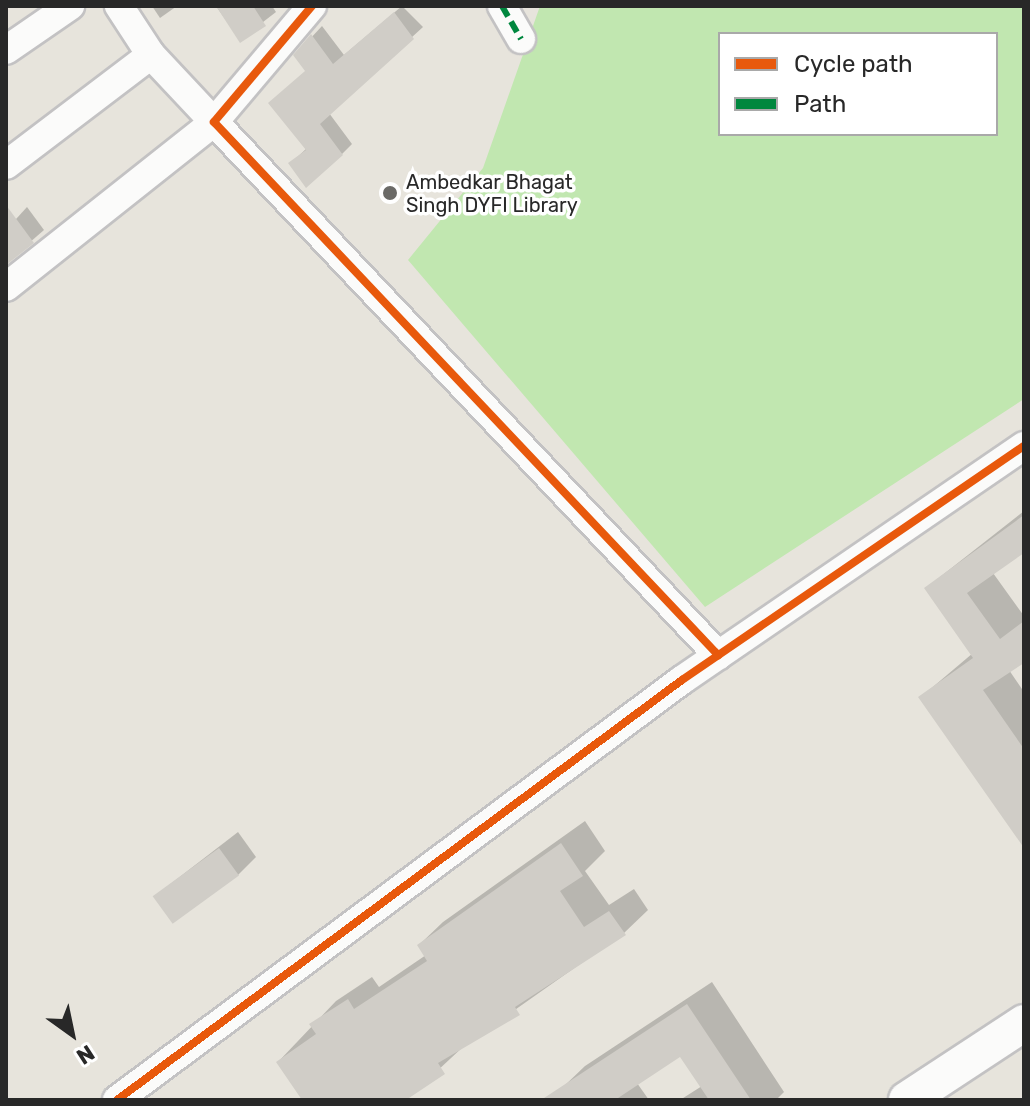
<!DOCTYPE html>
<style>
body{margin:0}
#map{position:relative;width:1030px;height:1106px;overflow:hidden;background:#e7e4dc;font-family:Rubik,sans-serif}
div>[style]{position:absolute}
.green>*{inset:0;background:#c1e7b0}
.shadow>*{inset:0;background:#0003}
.building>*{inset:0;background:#d0cdc7;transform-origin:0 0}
.roads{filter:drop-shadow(2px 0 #c3c2c3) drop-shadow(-2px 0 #c3c2c3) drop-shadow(0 2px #c3c2c3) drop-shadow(0 -2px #c3c2c3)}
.minor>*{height:28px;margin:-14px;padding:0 14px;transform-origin:14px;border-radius:14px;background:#fbfbfa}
.tertiary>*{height:36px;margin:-18px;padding:0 18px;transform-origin:18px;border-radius:18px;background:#fbfbfa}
.quiet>*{height:6px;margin-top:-3px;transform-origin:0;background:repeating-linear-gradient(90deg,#00873e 0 12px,transparent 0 18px)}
.cycleway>*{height:8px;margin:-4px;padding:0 4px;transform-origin:4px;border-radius:4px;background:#e8590c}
.dots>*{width:22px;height:22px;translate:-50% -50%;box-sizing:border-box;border:4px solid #fff;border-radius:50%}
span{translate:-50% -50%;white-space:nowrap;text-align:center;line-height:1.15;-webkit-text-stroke:7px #fff;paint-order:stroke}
.poi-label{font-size:20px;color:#282828}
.left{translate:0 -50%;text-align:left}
.frame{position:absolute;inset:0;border:8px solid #282828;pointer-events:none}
.legend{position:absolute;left:718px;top:32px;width:280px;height:104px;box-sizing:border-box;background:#fff;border:2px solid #a9a9a9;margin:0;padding:10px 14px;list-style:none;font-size:24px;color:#282828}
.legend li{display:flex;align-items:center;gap:16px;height:40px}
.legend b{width:40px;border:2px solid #a9a9a9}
.north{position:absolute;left:32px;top:994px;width:80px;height:80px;-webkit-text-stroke:6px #fff;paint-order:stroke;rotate:147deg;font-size:22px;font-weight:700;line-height:32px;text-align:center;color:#282828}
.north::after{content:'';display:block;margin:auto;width:28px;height:36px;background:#282828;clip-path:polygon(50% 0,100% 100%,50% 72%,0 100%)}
</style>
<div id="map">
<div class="green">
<i style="clip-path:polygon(evenodd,540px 6px,1024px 6px,1024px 399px,705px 607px,408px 260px,483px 168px,540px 6px,720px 34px,996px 34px,996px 134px,720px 134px,720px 34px)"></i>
</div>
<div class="shadow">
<i style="clip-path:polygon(152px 6px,177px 6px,160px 18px)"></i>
<i style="clip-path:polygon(216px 6px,272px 6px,276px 12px,240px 40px)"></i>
<i style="clip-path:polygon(402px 6px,423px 27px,329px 113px,352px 144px,342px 154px,291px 163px,307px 148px,307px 71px,295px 55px,322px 26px,344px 55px)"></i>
<i style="clip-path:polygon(27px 207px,44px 230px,6px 263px,6px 230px)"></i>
<i style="clip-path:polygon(1024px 511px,1024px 550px,993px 573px,1024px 616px,1024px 659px,1009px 670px,1024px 692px,1024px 845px,921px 697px,973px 653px,926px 588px)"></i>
<i style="clip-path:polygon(585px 821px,605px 851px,585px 871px,609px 905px,634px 889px,648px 910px,624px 933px,465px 1045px,406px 1100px,304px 1100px,278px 1062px,336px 1001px,372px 977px,379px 987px,426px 955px,419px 945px,443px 922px)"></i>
<i style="clip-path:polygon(238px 832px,256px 857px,238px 875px,155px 896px)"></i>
<i style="clip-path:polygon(712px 982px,784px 1092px,776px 1100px,680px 1100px,702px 1086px,680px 1054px,637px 1083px,649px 1100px,568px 1100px,561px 1089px,585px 1066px)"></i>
</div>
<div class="building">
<i style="clip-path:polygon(216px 6px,253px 6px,266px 26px,240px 43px)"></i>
<i style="clip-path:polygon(394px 12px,414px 39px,320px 124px,343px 155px,306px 188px,288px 163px,306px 150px,268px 103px,305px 71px,293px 55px,311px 34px,333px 64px)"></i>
<i style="clip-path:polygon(6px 205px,34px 243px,6px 265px)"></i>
<i style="clip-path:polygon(1024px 515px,1024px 553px,967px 593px,1000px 639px,1024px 621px,1024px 663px,983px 690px,1024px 749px,1024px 848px,918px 697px,973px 658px,924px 588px)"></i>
<i style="clip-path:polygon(561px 843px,583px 876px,560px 891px,584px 927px,609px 911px,626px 935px,515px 1007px,520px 1015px,438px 1063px,445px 1074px,406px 1100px,302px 1100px,276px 1062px,316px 1034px,309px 1024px,348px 999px,354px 1009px,427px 961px,417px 945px)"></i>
<i style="left:219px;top:848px;width:34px;height:82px;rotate:54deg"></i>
<i style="clip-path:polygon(687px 1004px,751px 1100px,709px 1100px,680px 1057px,615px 1100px,541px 1100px)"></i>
</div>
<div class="roads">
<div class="minor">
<i style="left:312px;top:6px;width:152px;rotate:130.2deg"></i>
<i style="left:214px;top:122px;width:734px;rotate:46.6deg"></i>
<i style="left:502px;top:6px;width:38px;rotate:60deg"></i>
<i style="left:6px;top:50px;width:78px;rotate:-34.5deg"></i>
<i style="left:6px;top:165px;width:182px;rotate:-37.2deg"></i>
<i style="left:6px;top:287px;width:265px;rotate:-38.4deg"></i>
<i style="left:214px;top:122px;width:92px;rotate:-133.2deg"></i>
<i style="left:151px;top:55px;width:59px;rotate:-123.1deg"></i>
<i style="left:117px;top:1100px;width:704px;rotate:-36.63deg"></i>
<i style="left:682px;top:680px;width:414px;rotate:-34.4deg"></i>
</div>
<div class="tertiary">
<i style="left:907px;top:1100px;width:140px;rotate:-33.3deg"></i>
</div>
</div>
<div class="quiet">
<i style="left:502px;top:6px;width:38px;rotate:60deg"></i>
</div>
<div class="cycleway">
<i style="left:312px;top:6px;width:152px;rotate:130.2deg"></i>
<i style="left:214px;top:122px;width:734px;rotate:46.6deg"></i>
<i style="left:117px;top:1100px;width:704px;rotate:-36.63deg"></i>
<i style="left:682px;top:680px;width:414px;rotate:-34.4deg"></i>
</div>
<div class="dots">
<i style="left:390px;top:193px;background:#6b6a67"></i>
</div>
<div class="poi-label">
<span class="left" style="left:406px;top:194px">Ambedkar Bhagat<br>Singh DYFI Library</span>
</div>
<div class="frame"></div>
<ul class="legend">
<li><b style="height:10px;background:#e8590c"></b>Cycle path</li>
<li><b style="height:10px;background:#00873e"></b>Path</li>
</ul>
<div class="north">N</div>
</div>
